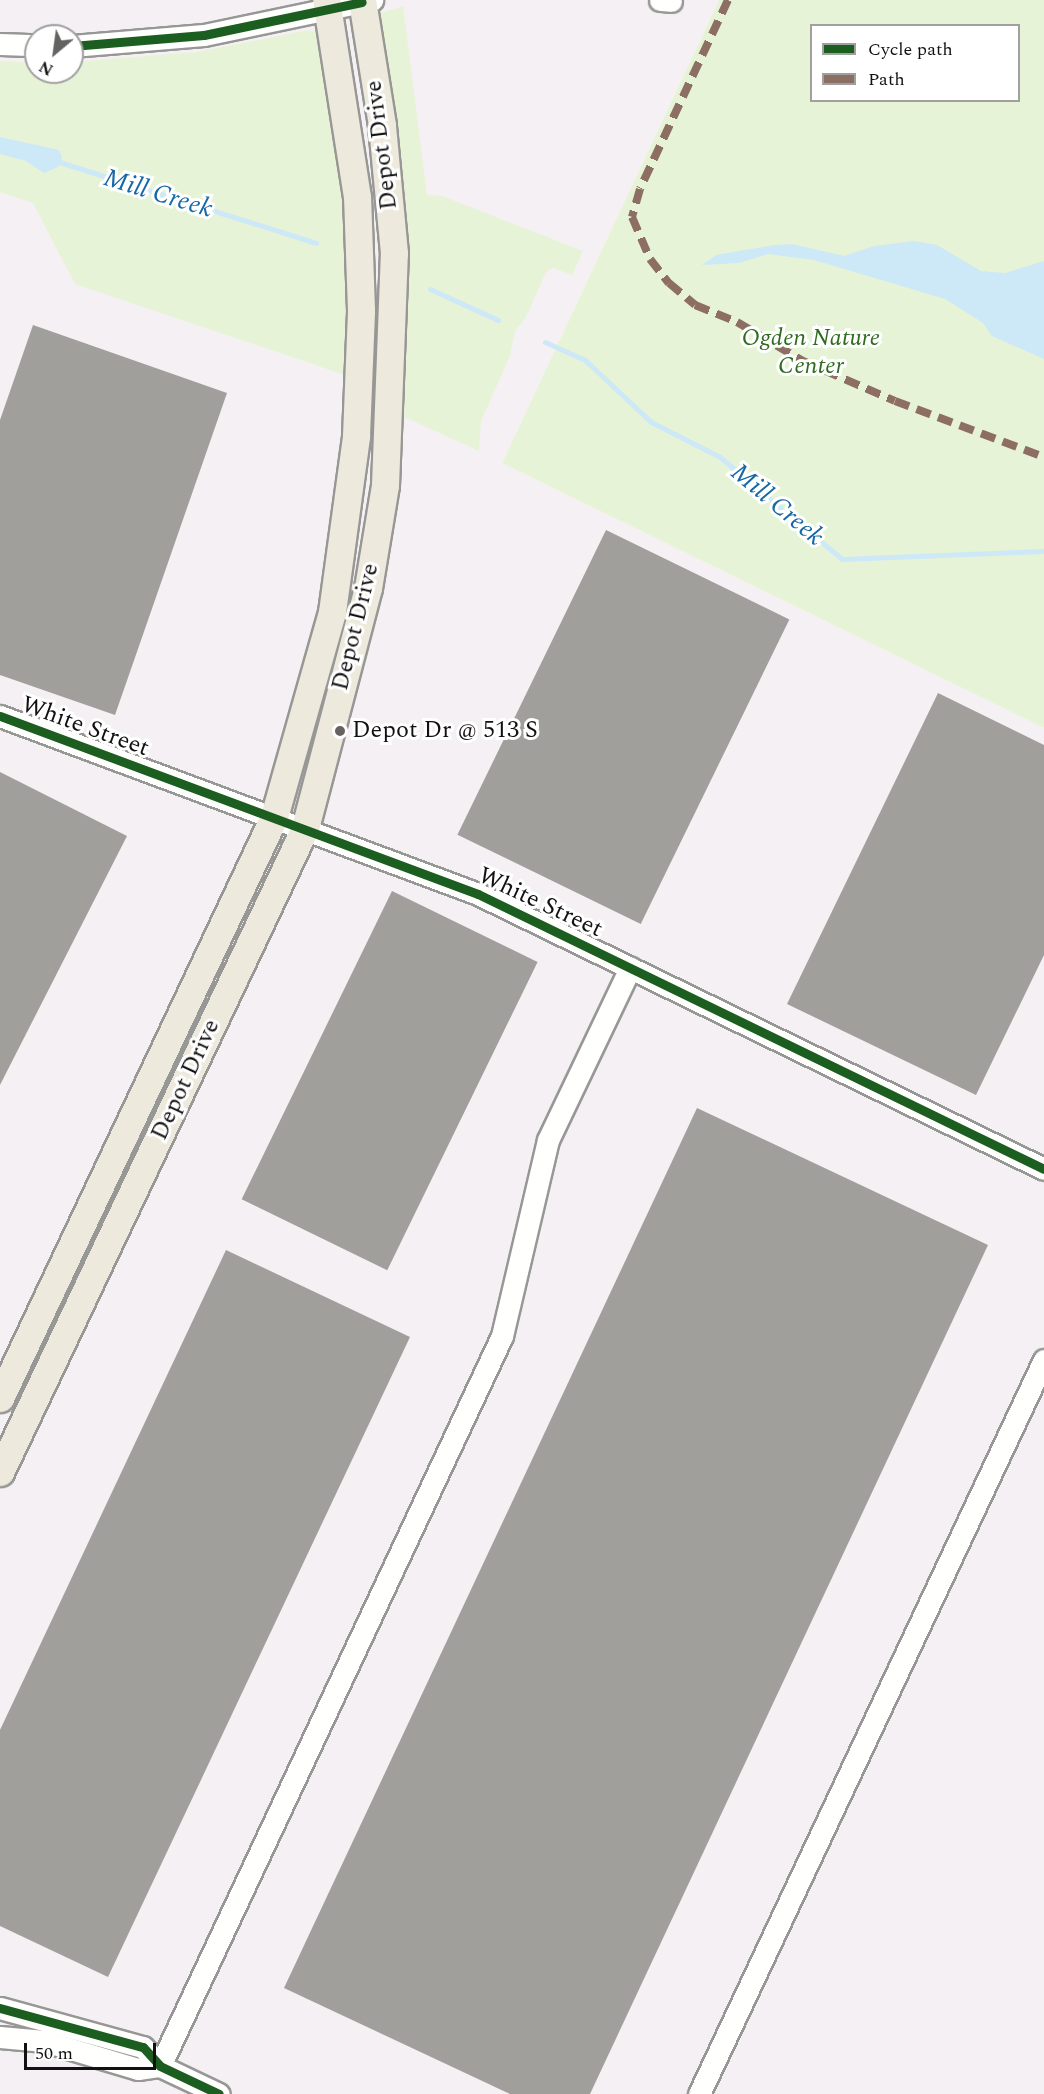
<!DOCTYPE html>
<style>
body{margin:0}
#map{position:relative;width:1044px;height:2094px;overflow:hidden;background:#fdfcf7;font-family:Spectral,serif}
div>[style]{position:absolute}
.industrial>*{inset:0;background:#f5f0f3}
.green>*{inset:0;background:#e7f3d7}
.water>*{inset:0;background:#cde8f7}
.stream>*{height:5px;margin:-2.5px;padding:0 2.5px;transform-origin:2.5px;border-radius:2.5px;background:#cde8f7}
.building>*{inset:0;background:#a19f9c;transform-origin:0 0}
.roads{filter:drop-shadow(2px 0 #979795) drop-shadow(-2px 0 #979795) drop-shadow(0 2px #979795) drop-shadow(0 -2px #979795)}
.minor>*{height:21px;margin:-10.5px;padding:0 10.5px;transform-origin:10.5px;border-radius:10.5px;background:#fffffe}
.major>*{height:27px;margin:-13.5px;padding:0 13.5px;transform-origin:13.5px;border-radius:13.5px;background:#ede9dc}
.quiet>*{height:8px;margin-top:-4px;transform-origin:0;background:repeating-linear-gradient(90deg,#8d6e63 0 15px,transparent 0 23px)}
.cycleway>*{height:9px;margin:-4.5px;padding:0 4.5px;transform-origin:4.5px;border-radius:4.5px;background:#1b5e20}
.dots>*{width:16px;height:16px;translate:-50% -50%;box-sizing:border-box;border:3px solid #fff;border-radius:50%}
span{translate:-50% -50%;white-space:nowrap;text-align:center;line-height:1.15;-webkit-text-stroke:6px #fff;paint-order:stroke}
.street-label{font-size:24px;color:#111}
.park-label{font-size:24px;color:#2f6b1f;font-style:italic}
.poi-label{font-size:24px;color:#111}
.left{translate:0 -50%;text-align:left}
.water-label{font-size:26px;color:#1768a6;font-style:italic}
.legend{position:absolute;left:810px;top:24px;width:210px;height:78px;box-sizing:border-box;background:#fff;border:2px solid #a0a0a0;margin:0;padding:8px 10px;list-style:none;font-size:18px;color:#111}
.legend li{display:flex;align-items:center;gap:12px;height:30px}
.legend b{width:30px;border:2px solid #a0a0a0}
.north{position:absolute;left:24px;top:24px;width:60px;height:60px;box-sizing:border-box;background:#fff;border:2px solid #a0a0a0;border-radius:50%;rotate:209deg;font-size:16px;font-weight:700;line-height:24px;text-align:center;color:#111}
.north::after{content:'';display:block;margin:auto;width:21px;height:27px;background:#646362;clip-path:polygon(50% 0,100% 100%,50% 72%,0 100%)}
.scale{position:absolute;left:24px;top:2043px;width:132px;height:27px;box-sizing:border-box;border:3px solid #111;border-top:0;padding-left:8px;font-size:18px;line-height:21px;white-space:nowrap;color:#111;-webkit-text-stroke:4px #fff;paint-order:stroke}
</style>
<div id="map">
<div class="industrial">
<i style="clip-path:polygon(evenodd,0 0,719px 0,502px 463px,1044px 728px,1044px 2094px,0 2094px,0 0,36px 36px,72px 36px,72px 72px,36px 72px,36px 36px)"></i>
</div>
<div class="green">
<i style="clip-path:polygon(evenodd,719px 0,1044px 0,1044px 728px,502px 463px,719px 0,812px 26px,1018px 26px,1018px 100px,812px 100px,812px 26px)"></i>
<i style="clip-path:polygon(403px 6px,427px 195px,442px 196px,583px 251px,572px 275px,553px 268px,546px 272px,526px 317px,515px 331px,510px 356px,481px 421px,479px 451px,400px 415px,378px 14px)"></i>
<i style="clip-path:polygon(309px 30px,320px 34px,344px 196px,348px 376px,75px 284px,33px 203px,0 192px,0 61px,36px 63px,36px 72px,72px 72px,72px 62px,197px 52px)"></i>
</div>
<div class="water">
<i style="clip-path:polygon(0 137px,59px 150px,62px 157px,58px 167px,44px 173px,26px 161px,0 154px)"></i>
<i style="clip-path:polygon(914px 241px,937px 245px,981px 271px,1005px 273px,1044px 261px,1044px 359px,992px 336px,983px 323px,945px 299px,814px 260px,768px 254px,739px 263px,702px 265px,716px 255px,775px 245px,792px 244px,844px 256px,874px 246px)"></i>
</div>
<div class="stream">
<i style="left:53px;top:160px;width:276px;rotate:17.5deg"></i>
<i style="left:430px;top:289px;width:75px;rotate:24.5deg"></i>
<i style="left:545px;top:342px;width:44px;rotate:24.2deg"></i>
<i style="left:585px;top:360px;width:91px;rotate:43.2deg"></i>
<i style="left:651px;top:422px;width:77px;rotate:26.9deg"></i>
<i style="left:720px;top:457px;width:159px;rotate:39.9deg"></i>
<i style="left:842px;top:559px;width:202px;rotate:-2.3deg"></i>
</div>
<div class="building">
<i style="clip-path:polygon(33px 325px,227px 393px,115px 715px,0 675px,0 420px)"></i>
<i style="left:606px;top:530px;width:204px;height:339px;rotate:26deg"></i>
<i style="clip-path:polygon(938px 693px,1044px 745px,1044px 955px,976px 1095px,787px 1004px)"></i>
<i style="clip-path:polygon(0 772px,127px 836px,0 1085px)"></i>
<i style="left:392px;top:891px;width:162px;height:343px;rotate:26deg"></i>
<i style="clip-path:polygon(697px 1108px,988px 1245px,590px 2094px,510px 2094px,284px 1988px)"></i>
<i style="clip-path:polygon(226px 1250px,410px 1337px,108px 1977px,0 1926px,0 1730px)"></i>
</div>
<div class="roads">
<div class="minor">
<i style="left:660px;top:0;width:11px;rotate:5deg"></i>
<i style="left:0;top:44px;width:36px;rotate:2deg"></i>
<i style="left:72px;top:46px;width:132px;rotate:-4.8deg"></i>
<i style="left:204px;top:35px;width:172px;rotate:-11.8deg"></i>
<i style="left:0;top:716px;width:510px;rotate:20.42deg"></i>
<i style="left:478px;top:894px;width:629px;rotate:25.91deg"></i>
<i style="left:0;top:2008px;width:148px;rotate:15.3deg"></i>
<i style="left:143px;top:2047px;width:25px;rotate:48deg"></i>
<i style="left:160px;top:2066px;width:65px;rotate:25.4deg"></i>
<i style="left:0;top:2037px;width:44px;rotate:5.2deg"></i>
<i style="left:44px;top:2041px;width:98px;rotate:16.6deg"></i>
<i style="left:138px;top:2069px;width:22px;rotate:-8deg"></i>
<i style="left:160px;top:2066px;width:806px;rotate:-64.9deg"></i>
<i style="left:502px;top:1336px;width:201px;rotate:-76.8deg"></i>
<i style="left:548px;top:1140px;width:191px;rotate:-64.5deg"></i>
<i style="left:699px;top:2094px;width:811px;rotate:-64.83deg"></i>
</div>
<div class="major">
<i style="left:0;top:1398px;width:642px;rotate:-64.75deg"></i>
<i style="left:274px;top:817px;width:213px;rotate:-74.2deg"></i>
<i style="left:332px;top:612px;width:178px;rotate:-82.2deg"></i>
<i style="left:356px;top:436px;width:126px;rotate:-87.7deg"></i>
<i style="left:361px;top:310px;width:113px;rotate:-92deg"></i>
<i style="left:357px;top:197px;width:199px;rotate:-98.9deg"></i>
<i style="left:0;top:1472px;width:713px;rotate:-64.66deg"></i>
<i style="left:305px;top:828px;width:248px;rotate:-75.3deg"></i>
<i style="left:368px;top:588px;width:104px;rotate:-80.6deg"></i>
<i style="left:385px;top:485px;width:232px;rotate:-87.8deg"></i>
<i style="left:394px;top:253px;width:129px;rotate:-95.4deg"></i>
<i style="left:382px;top:125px;width:127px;rotate:-99.1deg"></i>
</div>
</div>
<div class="quiet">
<i style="left:728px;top:0;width:208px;rotate:115deg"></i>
<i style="left:640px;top:189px;width:29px;rotate:106deg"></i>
<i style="left:632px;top:217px;width:46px;rotate:66.8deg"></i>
<i style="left:650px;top:259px;width:31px;rotate:52deg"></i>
<i style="left:669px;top:283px;width:34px;rotate:40deg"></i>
<i style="left:695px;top:305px;width:45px;rotate:22deg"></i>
<i style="left:737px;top:322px;width:77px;rotate:30.6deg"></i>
<i style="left:803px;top:361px;width:100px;rotate:23.5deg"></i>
<i style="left:895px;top:401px;width:159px;rotate:20.6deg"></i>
</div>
<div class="cycleway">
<i style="left:72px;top:46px;width:132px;rotate:-4.8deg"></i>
<i style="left:204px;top:35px;width:161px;rotate:-11.8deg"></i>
<i style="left:0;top:716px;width:510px;rotate:20.42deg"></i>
<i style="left:478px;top:894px;width:629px;rotate:25.91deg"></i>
<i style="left:0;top:2008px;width:148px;rotate:15.3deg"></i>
<i style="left:143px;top:2047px;width:25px;rotate:48deg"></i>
<i style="left:160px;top:2066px;width:65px;rotate:25.4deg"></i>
</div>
<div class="dots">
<i style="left:340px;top:731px;background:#646362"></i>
</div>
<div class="street-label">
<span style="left:382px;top:145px;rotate:-97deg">Depot Drive</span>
<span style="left:356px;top:627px;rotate:-76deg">Depot Drive</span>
<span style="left:85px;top:727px;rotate:20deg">White Street</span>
<span style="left:540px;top:903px;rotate:25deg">White Street</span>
<span style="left:186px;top:1080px;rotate:-65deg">Depot Drive</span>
</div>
<div class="park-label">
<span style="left:811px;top:353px">Ogden Nature<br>Center</span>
</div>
<div class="poi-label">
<span class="left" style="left:352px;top:731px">Depot Dr @ 513 S</span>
</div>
<div class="water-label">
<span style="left:158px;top:194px;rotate:17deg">Mill Creek</span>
<span style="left:777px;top:505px;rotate:40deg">Mill Creek</span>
</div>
<ul class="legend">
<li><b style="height:8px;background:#1b5e20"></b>Cycle path</li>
<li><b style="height:8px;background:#8d6e63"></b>Path</li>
</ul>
<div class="north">N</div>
<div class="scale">50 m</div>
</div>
